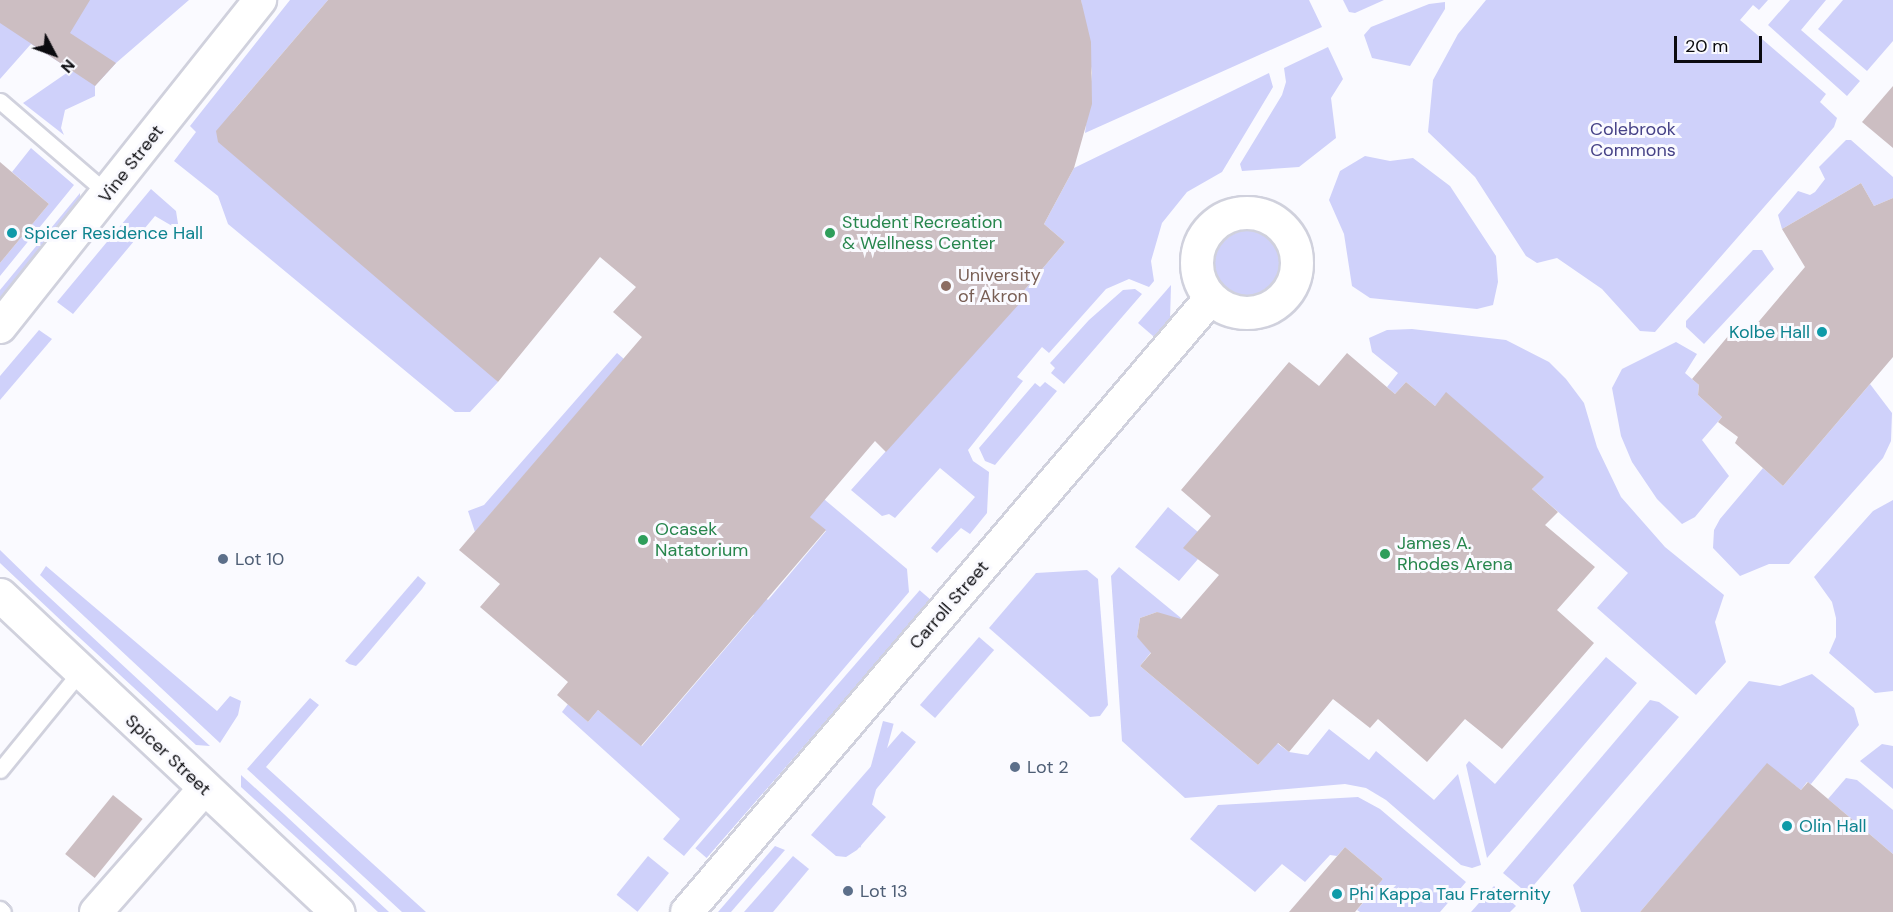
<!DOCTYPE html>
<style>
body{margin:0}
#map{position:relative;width:1893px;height:912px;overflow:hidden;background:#fafaff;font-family:"DM Sans",sans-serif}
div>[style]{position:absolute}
.green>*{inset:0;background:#cfd1fa;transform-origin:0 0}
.round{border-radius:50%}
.building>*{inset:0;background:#ccbec2;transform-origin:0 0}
.roads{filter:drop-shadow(2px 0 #d0d1dd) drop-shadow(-2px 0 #d0d1dd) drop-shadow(0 2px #d0d1dd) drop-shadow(0 -2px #d0d1dd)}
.service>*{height:15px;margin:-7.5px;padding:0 7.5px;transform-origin:7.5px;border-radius:7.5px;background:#fff}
.minor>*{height:32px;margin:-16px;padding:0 16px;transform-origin:16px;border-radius:16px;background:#fff}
.minor>.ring{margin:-16px;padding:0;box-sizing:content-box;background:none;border:32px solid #fff;border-radius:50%}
.tertiary>*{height:33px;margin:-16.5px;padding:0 16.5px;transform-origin:16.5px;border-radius:16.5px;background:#fff}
.dots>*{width:16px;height:16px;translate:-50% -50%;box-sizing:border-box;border:3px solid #fafaff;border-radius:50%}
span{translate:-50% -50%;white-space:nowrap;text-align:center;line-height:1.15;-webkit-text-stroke:6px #fafaff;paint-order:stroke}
.park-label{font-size:18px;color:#464287}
.street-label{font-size:18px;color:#0b0b0f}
.leisure-label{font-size:18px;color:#27864d}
.left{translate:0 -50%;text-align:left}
.culture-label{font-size:18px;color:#0d838f}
.right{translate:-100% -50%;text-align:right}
.education-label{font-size:18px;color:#785e54}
.service-label{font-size:18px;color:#4e5e75}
.north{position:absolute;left:24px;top:24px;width:60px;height:60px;-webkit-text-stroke:4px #fafaff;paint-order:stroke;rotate:131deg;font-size:16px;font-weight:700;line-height:24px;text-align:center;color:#0b0b0f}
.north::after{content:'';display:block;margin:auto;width:21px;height:27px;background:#0b0b0f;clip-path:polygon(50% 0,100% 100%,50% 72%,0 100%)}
.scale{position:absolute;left:1674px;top:36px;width:88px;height:27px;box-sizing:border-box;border:3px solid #0b0b0f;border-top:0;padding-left:8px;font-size:18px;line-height:21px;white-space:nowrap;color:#0b0b0f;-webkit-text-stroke:4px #fafaff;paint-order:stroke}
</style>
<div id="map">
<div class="green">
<i style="clip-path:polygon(0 0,189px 0,116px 63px,95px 86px,95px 96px,65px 110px,61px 128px,64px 135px,23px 103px,71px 70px,31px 44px,0 79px)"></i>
<i style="clip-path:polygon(290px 0,328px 0,233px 111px,498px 382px,470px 412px,455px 412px,228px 224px,218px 196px,174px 161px,196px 132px,190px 126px)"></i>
<i style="clip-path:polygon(1081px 0,1309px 0,1322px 27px,1085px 133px,1092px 73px)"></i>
<i style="clip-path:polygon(1343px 0,1384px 0,1355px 13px,1349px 12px)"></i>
<i style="clip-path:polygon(1486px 0,1768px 0,1759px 10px,1753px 5px,1740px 20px,1826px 94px,1820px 102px,1837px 118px,1834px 127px,1655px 332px,1640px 331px,1602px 289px,1557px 258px,1537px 263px,1526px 256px,1475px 177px,1428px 132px,1433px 80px,1458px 34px)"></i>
<i style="clip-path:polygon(1790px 0,1826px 0,1801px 30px,1860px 81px,1847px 96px,1768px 25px)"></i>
<i style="clip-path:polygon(1843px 0,1893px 0,1893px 41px,1867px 71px,1818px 29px)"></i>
<i style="clip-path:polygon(1445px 2px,1445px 9px,1410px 66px,1372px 58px,1364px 35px,1371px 27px,1429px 4px)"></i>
<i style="clip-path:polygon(1328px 47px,1343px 79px,1331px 98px,1336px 138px,1299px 167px,1242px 171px,1240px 164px,1282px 95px,1286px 82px,1284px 68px)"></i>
<i style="clip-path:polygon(1269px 73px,1273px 87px,1222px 172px,1187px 192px,1162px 223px,1151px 261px,1154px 281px,1149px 287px,1129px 279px,1106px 289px,1049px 353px,1042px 347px,1017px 377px,1023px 381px,968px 450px,973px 461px,989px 472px,987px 513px,970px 534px,961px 528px,937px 553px,931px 548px,975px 497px,940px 468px,895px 518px,889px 514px,882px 516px,851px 490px,1019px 303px,1016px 300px,1065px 242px,1044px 224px,1074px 168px)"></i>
<i style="clip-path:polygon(1846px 140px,1851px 140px,1893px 177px,1893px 198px,1874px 206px,1861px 183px,1782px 229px,1778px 215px,1798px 191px,1810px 195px,1815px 192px,1825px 179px,1819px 167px)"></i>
<i style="clip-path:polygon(31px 148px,74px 185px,0 276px,0 263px,49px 204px,12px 172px)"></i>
<i style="clip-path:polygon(1365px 156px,1390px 161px,1413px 158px,1450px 186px,1496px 256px,1498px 282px,1493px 305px,1477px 309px,1370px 298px,1352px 286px,1344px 234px,1329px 200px,1340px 171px)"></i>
<i style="clip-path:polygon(151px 189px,176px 211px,179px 230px,155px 216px,73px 314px,57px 302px)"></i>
<i style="clip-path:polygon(80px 193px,80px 204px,0 302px,0 290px)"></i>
<i class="round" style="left:1214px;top:230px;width:72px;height:72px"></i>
<i style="clip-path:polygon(1753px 250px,1762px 250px,1774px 269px,1704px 344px,1686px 327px,1686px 321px)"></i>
<i style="clip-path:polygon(1171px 285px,1170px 320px,1161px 334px,1153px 336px,1138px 323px)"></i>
<i style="clip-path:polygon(1135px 289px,1142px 294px,1064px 384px,1051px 373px,1055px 368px,1050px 363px,1089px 320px,1123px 290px)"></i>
<i style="clip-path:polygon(1412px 329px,1506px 340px,1549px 362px,1566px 379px,1584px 403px,1597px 447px,1621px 497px,1665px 547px,1724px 595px,1715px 622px,1726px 662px,1696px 695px,1597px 608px,1628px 573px,1532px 489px,1543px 477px,1446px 393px,1435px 406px,1406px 382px,1395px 394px,1387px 387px,1398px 373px,1372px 352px,1369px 338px,1387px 330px)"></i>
<i style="clip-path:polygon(39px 330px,52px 339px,0 400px,0 376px)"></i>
<i style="clip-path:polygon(1676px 342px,1697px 354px,1685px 373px,1699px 385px,1698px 395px,1722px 417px,1702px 440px,1729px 476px,1695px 517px,1682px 524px,1657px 499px,1632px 462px,1621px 436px,1612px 388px,1622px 369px)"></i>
<i style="clip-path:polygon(617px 353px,624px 359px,475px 532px,468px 511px,484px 505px)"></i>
<i style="clip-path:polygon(1045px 382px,1057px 391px,995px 465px,985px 461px,979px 448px,1035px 383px,1040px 387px)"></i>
<i style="clip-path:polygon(1870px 384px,1892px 413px,1891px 441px,1883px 458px,1789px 564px,1769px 564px,1740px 576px,1713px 548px,1714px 530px,1720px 519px,1763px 468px,1783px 486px)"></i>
<i style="clip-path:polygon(812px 489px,907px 569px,909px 592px,684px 856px,663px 839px,680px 819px,562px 712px,568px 704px,588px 722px,598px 710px,642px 746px,754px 615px,711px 577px,723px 563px,768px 600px,826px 531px,797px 506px)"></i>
<i style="clip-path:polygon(1893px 500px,1893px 691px,1875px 693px,1829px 653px,1836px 637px,1836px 618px,1832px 602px,1814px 577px,1873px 511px)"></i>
<i style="clip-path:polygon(1168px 507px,1198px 532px,1184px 548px,1198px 559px,1179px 581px,1135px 547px)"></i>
<i style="clip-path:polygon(0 550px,36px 585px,210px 746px,196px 745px,69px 628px,0 563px)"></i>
<i style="clip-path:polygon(46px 566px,217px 711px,230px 696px,241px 701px,238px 715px,220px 743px,40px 575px)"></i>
<i style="clip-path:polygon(1119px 567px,1181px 618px,1176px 624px,1157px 612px,1140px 618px,1137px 637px,1152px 651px,1140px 666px,1258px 765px,1277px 743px,1289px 752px,1308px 755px,1329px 729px,1369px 760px,1376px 751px,1434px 800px,1458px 774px,1481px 865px,1472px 868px,1461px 865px,1386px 800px,1366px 788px,1345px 784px,1185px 798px,1122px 741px,1111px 576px)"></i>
<i style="clip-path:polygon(1087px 570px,1098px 579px,1108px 705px,1100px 716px,1090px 717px,989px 628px,1036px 573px)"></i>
<i style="clip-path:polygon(418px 576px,426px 583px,422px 589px,362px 660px,356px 666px,349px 664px,345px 661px)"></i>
<i style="left:931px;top:600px;width:342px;height:15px;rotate:131deg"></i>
<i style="left:979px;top:637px;width:20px;height:90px;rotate:41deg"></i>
<i style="clip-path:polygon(1606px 657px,1637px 683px,1487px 858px,1466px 765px,1469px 761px,1495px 784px)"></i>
<i style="clip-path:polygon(1812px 674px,1854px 708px,1859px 725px,1811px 784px,1807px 782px,1801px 790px,1767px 764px,1640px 912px,1581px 912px,1573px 885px,1749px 681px,1780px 686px)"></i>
<i style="clip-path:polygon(310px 698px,319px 705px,266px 767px,426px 912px,402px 912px,247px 769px)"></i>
<i style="clip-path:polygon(1650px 700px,1659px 702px,1679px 717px,1527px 893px,1503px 873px)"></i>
<i style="left:883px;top:721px;width:11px;height:128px;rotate:15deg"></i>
<i style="clip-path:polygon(902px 731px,916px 742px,867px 800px,886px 817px,857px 850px,846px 857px,836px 856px,811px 835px)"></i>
<i style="clip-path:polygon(1882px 744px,1893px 746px,1893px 789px,1860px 761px)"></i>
<i style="clip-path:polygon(241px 775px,285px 815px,389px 912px,378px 912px,241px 787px)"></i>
<i style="clip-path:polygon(1846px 778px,1857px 780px,1893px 810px,1893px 854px,1828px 799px)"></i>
<i style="clip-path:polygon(1358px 797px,1380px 809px,1466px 882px,1440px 912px,1360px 912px,1357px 910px,1383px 879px,1345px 847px,1337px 856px,1330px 855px,1305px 882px,1282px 864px,1255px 892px,1190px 839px,1218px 805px)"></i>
<i style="clip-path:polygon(775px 846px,785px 850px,731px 912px,718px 912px)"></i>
<i style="left:648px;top:856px;width:27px;height:50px;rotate:39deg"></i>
<i style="clip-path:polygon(793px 856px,809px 869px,773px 912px,744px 912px)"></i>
<i style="clip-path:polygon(1494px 886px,1516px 906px,1510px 912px,1471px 912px)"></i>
</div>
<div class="building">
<i style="clip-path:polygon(0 0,90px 0,70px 33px,116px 63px,95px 86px,0 23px)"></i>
<i style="clip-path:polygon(328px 0,1081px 0,1091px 42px,1092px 104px,1074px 168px,1044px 224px,1065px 242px,1016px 300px,1020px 303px,886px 452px,875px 441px,810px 517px,826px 530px,641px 746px,598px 710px,588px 722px,557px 695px,568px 682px,480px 607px,500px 584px,459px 550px,642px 337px,613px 312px,636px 287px,600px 257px,498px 382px,218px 142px,216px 131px)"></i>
<i style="clip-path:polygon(1893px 86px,1893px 148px,1862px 122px)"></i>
<i style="clip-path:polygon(0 162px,49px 204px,0 263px)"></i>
<i style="clip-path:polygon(1861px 183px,1874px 206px,1893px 198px,1893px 357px,1783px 486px,1735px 443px,1738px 437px,1718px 422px,1722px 417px,1698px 395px,1699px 385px,1692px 379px,1729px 335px,1738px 342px,1744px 339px,1805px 267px,1782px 229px)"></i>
<i style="clip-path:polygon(1347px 353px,1395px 394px,1406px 382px,1435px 406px,1446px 392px,1544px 477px,1532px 489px,1558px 512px,1545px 525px,1595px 567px,1557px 610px,1594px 643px,1502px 749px,1465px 719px,1427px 762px,1378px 719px,1370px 728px,1333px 699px,1289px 752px,1278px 743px,1258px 765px,1140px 666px,1151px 653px,1137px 637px,1140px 618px,1157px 612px,1181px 619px,1219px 575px,1183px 548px,1211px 516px,1181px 490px,1289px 362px,1319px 386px)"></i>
<i style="clip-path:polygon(1767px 763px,1801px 790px,1808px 782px,1893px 854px,1893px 912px,1640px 912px)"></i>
<i style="left:113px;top:795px;width:38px;height:76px;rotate:39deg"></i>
<i style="clip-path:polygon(1345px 847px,1383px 879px,1355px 912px,1289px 912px)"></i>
</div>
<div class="roads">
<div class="service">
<i style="left:0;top:101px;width:141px;rotate:40.7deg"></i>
<i style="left:0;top:770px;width:127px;rotate:-50.8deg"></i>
<i style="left:0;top:909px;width:4px;rotate:45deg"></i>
</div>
<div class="minor">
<i class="ring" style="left:1197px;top:213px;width:68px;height:68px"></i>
<i style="left:0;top:327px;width:418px;rotate:-51.5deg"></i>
<i style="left:96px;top:912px;width:164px;rotate:-48.7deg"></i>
<i style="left:687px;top:912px;width:807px;rotate:-49.52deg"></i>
</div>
<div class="tertiary">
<i style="left:0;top:595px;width:463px;rotate:43.2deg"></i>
</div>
</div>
<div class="dots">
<i style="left:12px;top:233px;background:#0f9aa8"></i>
<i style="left:830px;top:233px;background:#2e9e5b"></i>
<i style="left:946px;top:286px;background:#8d6e63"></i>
<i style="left:1822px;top:332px;background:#0f9aa8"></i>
<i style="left:643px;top:540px;background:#2e9e5b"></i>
<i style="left:1385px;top:554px;background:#2e9e5b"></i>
<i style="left:223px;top:559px;background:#5c6f8a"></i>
<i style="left:1015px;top:767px;background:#5c6f8a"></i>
<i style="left:1787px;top:826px;background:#0f9aa8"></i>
<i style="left:848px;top:891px;background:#5c6f8a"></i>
<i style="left:1337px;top:894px;background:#0f9aa8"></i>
</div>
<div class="park-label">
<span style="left:1633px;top:140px">Colebrook<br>Commons</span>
</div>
<div class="street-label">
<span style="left:131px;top:164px;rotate:-52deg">Vine Street</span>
<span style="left:949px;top:605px;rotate:-49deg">Carroll Street</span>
<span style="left:168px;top:755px;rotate:43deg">Spicer Street</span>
</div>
<div class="leisure-label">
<span class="left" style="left:842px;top:233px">Student Recreation<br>&amp; Wellness Center</span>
<span class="left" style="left:655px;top:540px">Ocasek<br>Natatorium</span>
<span class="left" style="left:1397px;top:554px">James A.<br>Rhodes Arena</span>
</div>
<div class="culture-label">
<span class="left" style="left:24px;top:233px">Spicer Residence Hall</span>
<span class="right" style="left:1810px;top:332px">Kolbe Hall</span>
<span class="left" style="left:1799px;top:826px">Olin Hall</span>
<span class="left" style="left:1349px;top:894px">Phi Kappa Tau Fraternity</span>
</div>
<div class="education-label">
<span class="left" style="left:958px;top:286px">University<br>of Akron</span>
</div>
<div class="service-label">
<span class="left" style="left:235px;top:559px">Lot 10</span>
<span class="left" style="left:1027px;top:767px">Lot 2</span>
<span class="left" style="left:860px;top:891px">Lot 13</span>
</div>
<div class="north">N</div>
<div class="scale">20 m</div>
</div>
